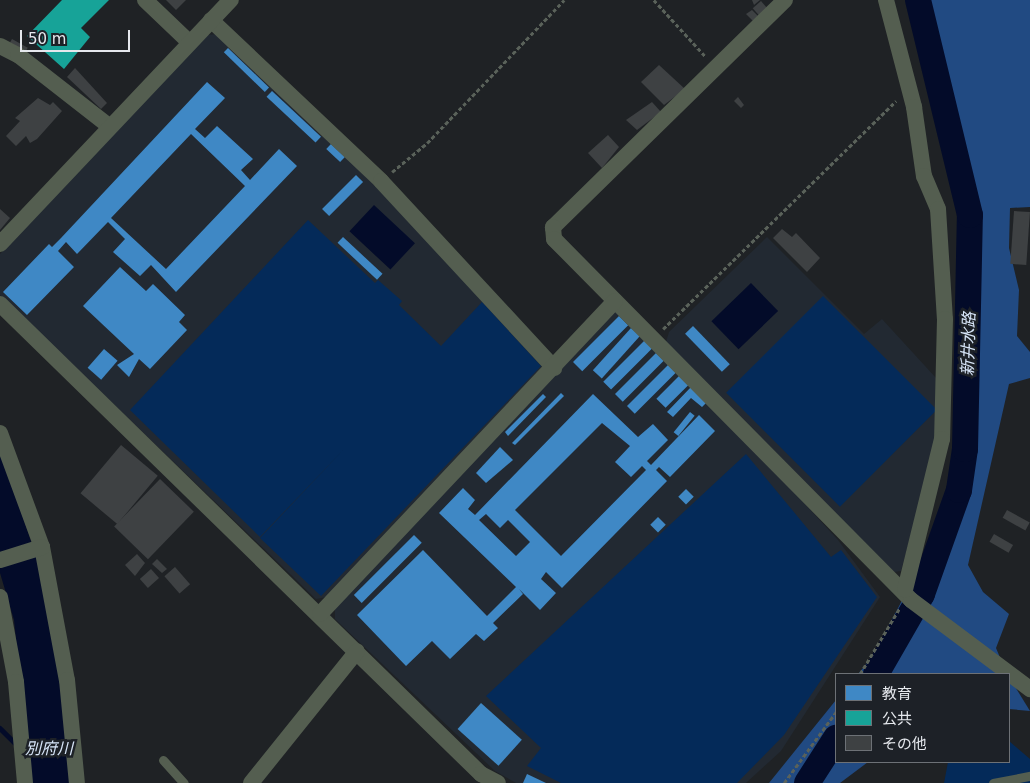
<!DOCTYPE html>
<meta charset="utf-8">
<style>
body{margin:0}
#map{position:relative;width:1030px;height:783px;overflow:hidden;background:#1f2225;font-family:"DejaVu Sans","Noto Sans JP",sans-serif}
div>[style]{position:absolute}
.built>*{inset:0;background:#222932}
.green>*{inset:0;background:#042a59;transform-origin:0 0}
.forest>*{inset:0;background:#214a82}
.water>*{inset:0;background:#030b29;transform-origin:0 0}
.schools>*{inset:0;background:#3f88c5;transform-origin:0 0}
.public>*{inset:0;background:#17a398}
.stream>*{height:4.5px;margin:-2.25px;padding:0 2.25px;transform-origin:2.25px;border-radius:2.25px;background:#030b29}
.river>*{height:26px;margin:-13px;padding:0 13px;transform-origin:13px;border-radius:13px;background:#030b29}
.building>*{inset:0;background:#3e4143;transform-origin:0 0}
.path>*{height:2.5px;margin-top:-1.25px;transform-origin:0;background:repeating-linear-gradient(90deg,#5a625a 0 4px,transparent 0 6.5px)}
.service>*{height:9px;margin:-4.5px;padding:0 4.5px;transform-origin:4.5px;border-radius:4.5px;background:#545e50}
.minor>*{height:16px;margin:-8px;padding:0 8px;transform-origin:8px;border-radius:8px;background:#545e50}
span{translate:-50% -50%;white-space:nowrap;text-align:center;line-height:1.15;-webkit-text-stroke:5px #1d2127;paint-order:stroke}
.water-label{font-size:16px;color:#d8e6f9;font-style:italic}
.legend{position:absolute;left:835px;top:673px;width:175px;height:90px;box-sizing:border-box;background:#1d2127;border:1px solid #6d7176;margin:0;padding:6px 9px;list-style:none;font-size:15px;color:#e5e8ed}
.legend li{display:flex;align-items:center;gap:10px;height:25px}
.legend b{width:25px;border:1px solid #6d7176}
.scale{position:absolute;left:20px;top:30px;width:110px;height:22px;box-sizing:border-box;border:2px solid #e5e8ed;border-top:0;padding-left:6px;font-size:15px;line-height:18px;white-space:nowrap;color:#e5e8ed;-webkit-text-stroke:4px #1d2127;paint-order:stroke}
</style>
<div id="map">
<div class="built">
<i style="clip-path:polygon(218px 34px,330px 138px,541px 362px,542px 370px,327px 597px,316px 599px,0 295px,0 254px,207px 35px)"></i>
<i style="clip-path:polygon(767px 237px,864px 334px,882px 319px,937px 379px,937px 440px,901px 571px,894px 572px,666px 342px,669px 332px)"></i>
<i style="clip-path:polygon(616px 310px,750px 444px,838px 540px,880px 597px,781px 751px,746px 783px,516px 783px,495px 771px,335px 619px,335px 606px)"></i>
</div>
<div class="green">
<i style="clip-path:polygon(308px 220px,375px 283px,378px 280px,402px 301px,399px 305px,441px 346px,482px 302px,541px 366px,321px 596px,260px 538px,346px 447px,260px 537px,130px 410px)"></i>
<i style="left:823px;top:296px;width:161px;height:137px;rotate:45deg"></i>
<i style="clip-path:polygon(746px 454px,831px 557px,841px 550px,877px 597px,784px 735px,737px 783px,561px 783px,527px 766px,541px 748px,486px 696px)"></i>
<i style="clip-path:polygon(1009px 741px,1030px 759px,1030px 783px,944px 783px,948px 762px,1009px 762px)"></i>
</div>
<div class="forest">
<i style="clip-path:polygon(923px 0,1030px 0,1030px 207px,1010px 208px,1009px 248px,1019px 290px,1017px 336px,1030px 352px,1030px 378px,1009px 384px,968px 565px,983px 592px,1009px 614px,996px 648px,1007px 674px,858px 674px,873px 656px,920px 566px,947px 488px,967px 389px,959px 182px,939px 105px)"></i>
<i style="clip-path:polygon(1009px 677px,1030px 711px,1009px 709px)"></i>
<i style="clip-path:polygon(836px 700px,836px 762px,868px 762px,840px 783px,769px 783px)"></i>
</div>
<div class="water">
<i style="left:374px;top:205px;width:56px;height:36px;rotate:43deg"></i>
<i style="left:751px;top:283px;width:39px;height:55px;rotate:46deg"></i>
<i style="clip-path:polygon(0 449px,37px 559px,61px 669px,72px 783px,31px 783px,14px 620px,0 573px)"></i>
</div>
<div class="schools">
<i style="left:228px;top:48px;width:57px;height:6px;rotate:44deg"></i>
<i style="clip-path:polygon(evenodd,207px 82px,225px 98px,195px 129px,205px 138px,217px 126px,253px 159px,241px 170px,250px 180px,279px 149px,297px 166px,176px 292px,151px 265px,140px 276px,113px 252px,125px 239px,108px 222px,77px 254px,66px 242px,58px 251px,74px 267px,27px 315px,3px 292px,49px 244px,52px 247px,61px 238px,207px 82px,191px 134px,245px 186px,166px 269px,111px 218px,191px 134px)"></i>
<i style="left:272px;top:91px;width:67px;height:8px;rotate:43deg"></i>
<i style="left:331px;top:144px;width:19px;height:7px;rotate:43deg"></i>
<i style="left:356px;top:175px;width:10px;height:48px;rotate:45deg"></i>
<i style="left:343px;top:237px;width:54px;height:8px;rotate:43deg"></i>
<i style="clip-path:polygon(120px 267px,146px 291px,153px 284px,185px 315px,179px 322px,187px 330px,150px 369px,139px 359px,129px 377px,117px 365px,134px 354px,83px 306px)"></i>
<i style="left:619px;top:316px;width:13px;height:65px;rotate:45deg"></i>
<i style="left:693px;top:326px;width:53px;height:11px;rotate:46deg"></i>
<i style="left:631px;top:328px;width:12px;height:57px;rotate:42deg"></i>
<i style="left:645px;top:340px;width:11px;height:59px;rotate:45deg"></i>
<i style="left:104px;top:349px;width:18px;height:25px;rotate:41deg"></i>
<i style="left:656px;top:353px;width:11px;height:58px;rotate:45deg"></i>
<i style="left:668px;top:365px;width:11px;height:58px;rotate:45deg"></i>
<i style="left:679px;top:376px;width:13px;height:32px;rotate:45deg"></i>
<i style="clip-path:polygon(691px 387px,707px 402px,702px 407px,691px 398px,673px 417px,667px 412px)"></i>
<i style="clip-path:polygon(561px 393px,564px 396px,515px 445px,512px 443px)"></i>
<i style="clip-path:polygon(543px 394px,546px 397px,508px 436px,505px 432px)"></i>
<i style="clip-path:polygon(evenodd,593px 394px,638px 437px,653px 424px,668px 440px,647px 461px,651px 465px,699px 415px,715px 431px,670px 477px,659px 467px,656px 470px,667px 481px,562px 588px,546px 572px,541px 579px,556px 593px,540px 610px,519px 589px,523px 594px,493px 623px,498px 628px,484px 641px,476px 634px,450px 659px,432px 641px,406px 666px,357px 615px,423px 550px,487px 616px,516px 587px,439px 513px,463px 488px,475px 500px,468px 509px,475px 515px,593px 394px,602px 423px,630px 446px,615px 462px,631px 477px,642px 466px,646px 470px,561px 556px,515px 510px,602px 423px,593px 394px,486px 514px,500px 528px,508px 520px,530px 542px,516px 556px,479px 520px,486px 514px)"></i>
<i style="left:690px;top:412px;width:6px;height:26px;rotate:39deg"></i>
<i style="clip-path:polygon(500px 447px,513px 460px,486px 483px,476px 473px)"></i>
<i style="left:686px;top:489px;width:11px;height:11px;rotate:45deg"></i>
<i style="left:658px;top:517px;width:11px;height:11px;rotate:45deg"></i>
<i style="left:414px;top:535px;width:11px;height:85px;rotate:45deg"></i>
<i style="left:481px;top:703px;width:55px;height:35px;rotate:42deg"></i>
<i style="clip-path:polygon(527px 774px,546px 783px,523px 783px)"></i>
</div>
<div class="public">
<i style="clip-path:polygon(62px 0,109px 0,81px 28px,90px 37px,64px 69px,27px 36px)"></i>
</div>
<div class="stream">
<i style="left:0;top:728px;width:23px;rotate:45deg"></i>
</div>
<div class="river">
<i style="left:876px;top:674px;width:92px;rotate:-60.1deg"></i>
<i style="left:922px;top:594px;width:110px;rotate:-70.4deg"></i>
<i style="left:959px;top:490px;width:41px;rotate:-81.7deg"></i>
<i style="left:965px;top:449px;width:234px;rotate:-88.8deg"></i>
<i style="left:970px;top:215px;width:221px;rotate:-103.6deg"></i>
<i style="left:807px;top:783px;width:54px;rotate:-57.2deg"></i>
</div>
<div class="building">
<i style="clip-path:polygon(166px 0,186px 0,176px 10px)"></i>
<i style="clip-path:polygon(752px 0,760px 0,754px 5px)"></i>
<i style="left:761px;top:1px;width:11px;height:11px;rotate:49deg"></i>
<i style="clip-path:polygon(752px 10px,758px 16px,753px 21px,746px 14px)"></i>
<i style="left:12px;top:39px;width:18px;height:4px;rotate:29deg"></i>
<i style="clip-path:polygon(659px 65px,685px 89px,664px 105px,641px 82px)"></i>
<i style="clip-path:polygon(75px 68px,107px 103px,101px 109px,67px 77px)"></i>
<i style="clip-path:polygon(738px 97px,744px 105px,741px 108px,734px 101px)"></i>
<i style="clip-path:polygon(38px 98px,50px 105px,53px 102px,62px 111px,37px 139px,30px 143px,26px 136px,16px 146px,6px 136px,20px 121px,15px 118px)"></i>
<i style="clip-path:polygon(652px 102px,661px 112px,637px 130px,626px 120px)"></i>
<i style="clip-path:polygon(608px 135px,619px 147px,602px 168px,588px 153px)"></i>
<i style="clip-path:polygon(0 209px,10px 218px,0 230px)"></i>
<i style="left:1014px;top:211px;width:16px;height:53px;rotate:4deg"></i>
<i style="clip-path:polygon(782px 229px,792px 237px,796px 233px,820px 258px,807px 272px,773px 238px)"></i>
<i style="left:121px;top:445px;width:48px;height:63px;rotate:40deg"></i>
<i style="left:160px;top:479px;width:47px;height:66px;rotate:44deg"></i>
<i style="left:1007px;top:510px;width:26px;height:9px;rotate:29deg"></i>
<i style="left:994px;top:534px;width:22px;height:9px;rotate:30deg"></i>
<i style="clip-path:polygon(137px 554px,145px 563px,135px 576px,125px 565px)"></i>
<i style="clip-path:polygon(157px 559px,167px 569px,162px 573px,152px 564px)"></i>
<i style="left:175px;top:567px;width:23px;height:14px;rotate:49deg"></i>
<i style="left:151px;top:569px;width:12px;height:15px;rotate:48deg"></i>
</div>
<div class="path">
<i style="left:654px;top:0;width:77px;rotate:47.6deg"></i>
<i style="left:392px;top:172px;width:45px;rotate:-39.6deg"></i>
<i style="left:427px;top:143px;width:198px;rotate:-46.2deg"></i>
<i style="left:663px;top:329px;width:326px;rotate:-44.4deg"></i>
<i style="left:860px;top:674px;width:76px;rotate:-59deg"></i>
<i style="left:784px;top:783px;width:88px;rotate:-53.8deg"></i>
</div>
<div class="service">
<i style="left:163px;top:760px;width:31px;rotate:48deg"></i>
<i style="left:993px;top:783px;width:38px;rotate:-11deg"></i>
</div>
<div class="minor">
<i style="left:145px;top:0;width:59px;rotate:43.6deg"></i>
<i style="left:785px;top:0;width:325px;rotate:135.6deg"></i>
<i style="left:553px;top:227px;width:12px;rotate:85deg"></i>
<i style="left:554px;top:239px;width:508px;rotate:45.32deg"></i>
<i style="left:911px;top:600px;width:149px;rotate:36.8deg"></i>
<i style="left:886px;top:0;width:111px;rotate:75.3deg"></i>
<i style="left:914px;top:107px;width:70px;rotate:81.8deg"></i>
<i style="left:924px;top:176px;width:36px;rotate:67deg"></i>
<i style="left:938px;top:209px;width:110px;rotate:86.4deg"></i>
<i style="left:945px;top:319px;width:120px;rotate:91.4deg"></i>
<i style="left:942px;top:439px;width:155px;rotate:103.8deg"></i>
<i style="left:211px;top:20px;width:234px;rotate:43.4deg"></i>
<i style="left:381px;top:181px;width:255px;rotate:47.2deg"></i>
<i style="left:0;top:46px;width:20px;rotate:27deg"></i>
<i style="left:18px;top:55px;width:115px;rotate:38deg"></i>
<i style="left:0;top:244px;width:336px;rotate:-46.6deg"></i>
<i style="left:0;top:304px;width:673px;rotate:44.34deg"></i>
<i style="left:481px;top:774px;width:19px;rotate:28deg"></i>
<i style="left:0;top:433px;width:121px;rotate:69.8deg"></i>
<i style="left:42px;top:547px;width:135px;rotate:79.4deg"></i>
<i style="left:67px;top:680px;width:103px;rotate:84.5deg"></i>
<i style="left:0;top:560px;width:44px;rotate:-17.2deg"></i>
<i style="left:0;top:597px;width:86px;rotate:79.3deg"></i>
<i style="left:16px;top:682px;width:101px;rotate:84.9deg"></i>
<i style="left:320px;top:614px;width:430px;rotate:-46.7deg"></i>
<i style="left:251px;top:783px;width:169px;rotate:-51.2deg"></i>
</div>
<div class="water-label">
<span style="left:969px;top:344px;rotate:-88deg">新井水路</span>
<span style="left:49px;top:749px">別府川</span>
</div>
<ul class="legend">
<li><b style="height:14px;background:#3f88c5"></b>教育</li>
<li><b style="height:14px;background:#17a398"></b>公共</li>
<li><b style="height:14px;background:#3e4143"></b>その他</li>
</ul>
<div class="scale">50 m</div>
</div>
